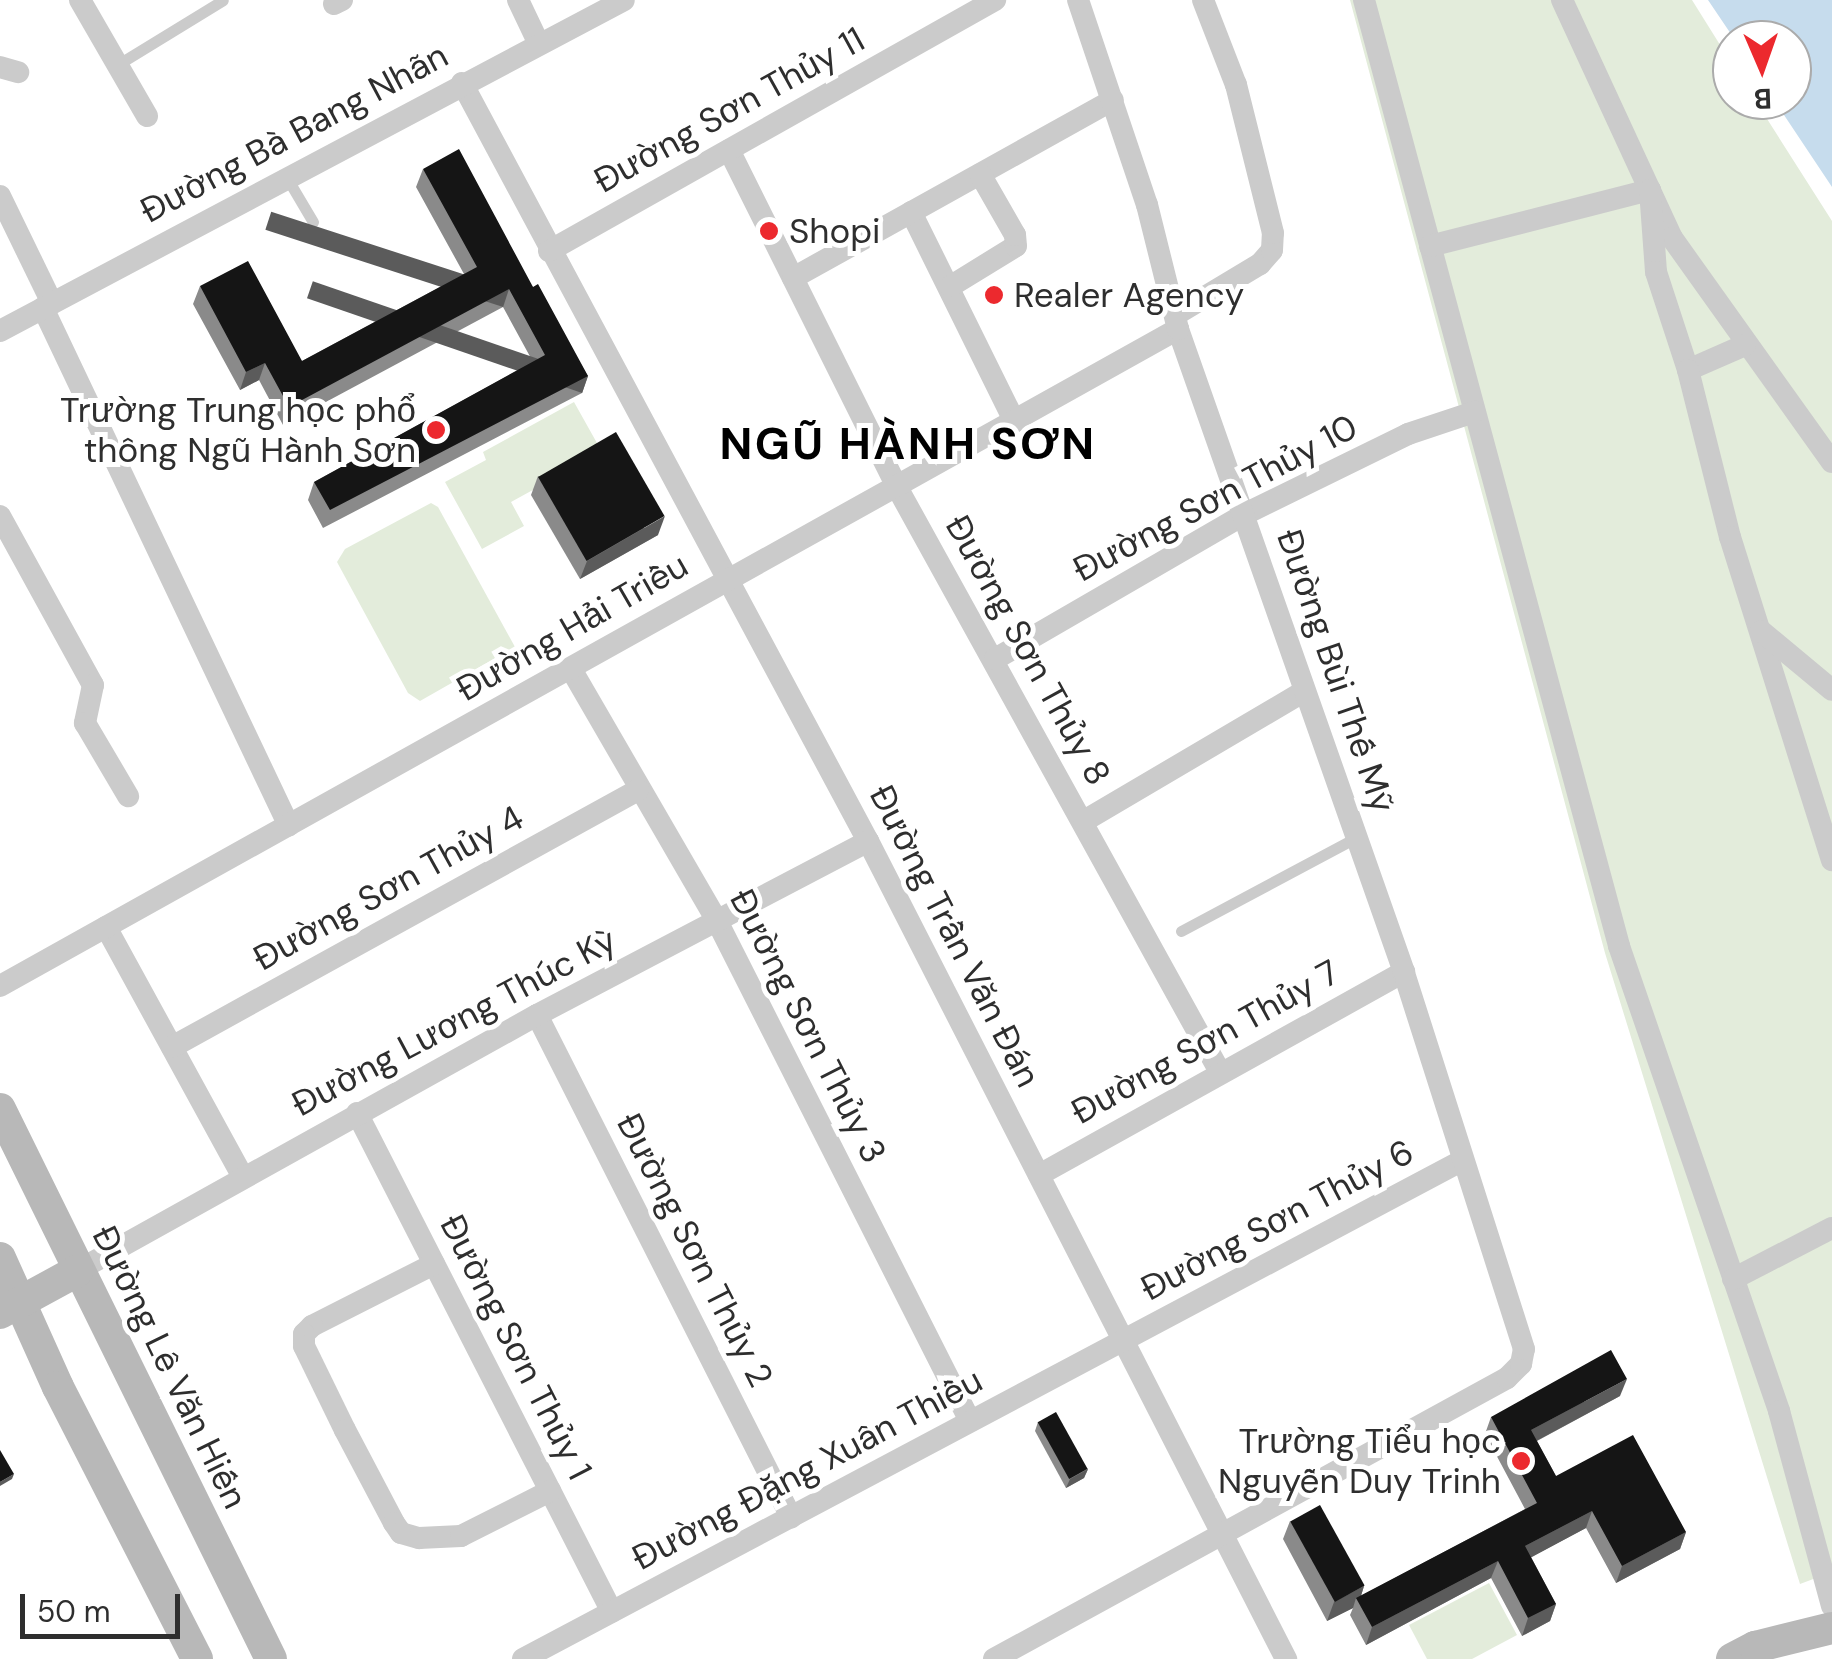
<!DOCTYPE html>
<meta charset="utf-8">
<style>
body{margin:0}
#map{position:relative;width:1832px;height:1659px;overflow:hidden;background:#fff;font-family:"DM Sans",sans-serif}
div>[style]{position:absolute}
.green>*{inset:0;background:#e3ecdb}
.water>*{inset:0;background:#c6dced}
.lane>*{height:11px;margin:-5.5px;padding:0 5.5px;transform-origin:5.5px;border-radius:5.5px;background:#cbcbcb}
.street>*{height:22px;margin:-11px;padding:0 11px;transform-origin:11px;border-radius:11px;background:#cbcbcb}
.secondary>*{height:32px;margin:-16px;padding:0 16px;transform-origin:16px;border-radius:16px;background:#b8b8b8}
.wall>*{inset:0;background:#8a8a8a}
.shaded-wall>*{inset:0;background:#5b5b5b;transform-origin:0 0}
.building>*{inset:0;background:#151515;transform-origin:0 0}
.dots>*{width:28px;height:28px;translate:-50% -50%;box-sizing:border-box;border:5px solid #fff;border-radius:50%}
span{translate:-50% -50%;white-space:nowrap;text-align:center;line-height:1.15;-webkit-text-stroke:10px #fff;paint-order:stroke}
.street-label{font-size:35px;color:#2e2e2e}
.poi-label{font-size:35px;color:#2e2e2e}
.left{translate:0 -50%;text-align:left}
.right{translate:-100% -50%;text-align:right}
.district-label{font-size:45px;color:#000;font-weight:700;letter-spacing:2.5px}
.north{position:absolute;left:1712px;top:20px;width:100px;height:100px;box-sizing:border-box;background:#fff;border:2px solid #ababab;border-radius:50%;rotate:178deg;font-size:28px;font-weight:700;line-height:40px;text-align:center;color:#2e2e2e}
.north::after{content:'';display:block;margin:auto;width:35px;height:45px;background:#ec292e;clip-path:polygon(50% 0,100% 100%,50% 72%,0 100%)}
.scale{position:absolute;left:20px;top:1594px;width:160px;height:45px;box-sizing:border-box;border:5px solid #2e2e2e;border-top:0;padding-left:12px;font-size:30px;line-height:35px;white-space:nowrap;color:#2e2e2e;-webkit-text-stroke:8px #fff;paint-order:stroke}
</style>
<div id="map">
<div class="green">
<i style="clip-path:polygon(1350px 0,1692px 0,1732px 64px,1732px 100px,1755px 100px,1832px 221px,1832px 1572px,1800px 1584px,1605px 953px)"></i>
<i style="clip-path:polygon(574px 402px,602px 452px,511px 502px,524px 526px,482px 549px,445px 482px,486px 460px,483px 452px)"></i>
<i style="clip-path:polygon(431px 503px,438px 507px,515px 647px,420px 701px,408px 693px,337px 562px,345px 549px)"></i>
<i style="clip-path:polygon(1489px 1583px,1517px 1635px,1472px 1659px,1427px 1659px,1409px 1625px)"></i>
</div>
<div class="water">
<i style="clip-path:polygon(1708px 0,1832px 0,1832px 187px,1774px 100px,1792px 100px,1792px 40px,1735px 40px)"></i>
</div>
<div class="lane">
<i style="left:117px;top:65px;width:124px;rotate:-31.5deg"></i>
<i style="left:287px;top:178px;width:51px;rotate:59.4deg"></i>
<i style="left:1181px;top:931px;width:200px;rotate:-28.1deg"></i>
</div>
<div class="street">
<i style="left:80px;top:0;width:134px;rotate:60deg"></i>
<i style="left:518px;top:0;width:47px;rotate:64.5deg"></i>
<i style="left:1364px;top:0;width:980px;rotate:74.91deg"></i>
<i style="left:1619px;top:946px;width:492px;rotate:71deg"></i>
<i style="left:1779px;top:1411px;width:202px;rotate:74.8deg"></i>
<i style="left:1562px;top:0;width:262px;rotate:65.2deg"></i>
<i style="left:1672px;top:238px;width:275px;rotate:54.5deg"></i>
<i style="left:334px;top:4px;width:9px;rotate:-27deg"></i>
<i style="left:0;top:67px;width:19px;rotate:16deg"></i>
<i style="left:462px;top:83px;width:860px;rotate:61.83deg"></i>
<i style="left:868px;top:841px;width:919px;rotate:62.93deg"></i>
<i style="left:729px;top:150px;width:379px;rotate:63.5deg"></i>
<i style="left:898px;top:489px;width:666px;rotate:61.09deg"></i>
<i style="left:0;top:196px;width:119px;rotate:64.1deg"></i>
<i style="left:911px;top:212px;width:234px;rotate:63.7deg"></i>
<i style="left:1430px;top:246px;width:227px;rotate:-14.3deg"></i>
<i style="left:1650px;top:190px;width:82px;rotate:85.8deg"></i>
<i style="left:1656px;top:272px;width:103px;rotate:71.9deg"></i>
<i style="left:1688px;top:370px;width:62px;rotate:-23.7deg"></i>
<i style="left:549px;top:251px;width:512px;rotate:-29.37deg"></i>
<i style="left:793px;top:278px;width:366px;rotate:-29.1deg"></i>
<i style="left:951px;top:286px;width:76px;rotate:-31.6deg"></i>
<i style="left:1016px;top:246px;width:11px;rotate:-95deg"></i>
<i style="left:1015px;top:235px;width:70px;rotate:-119.8deg"></i>
<i style="left:43px;top:308px;width:573px;rotate:64.6deg"></i>
<i style="left:1175px;top:315px;width:99px;rotate:-31deg"></i>
<i style="left:1260px;top:264px;width:18px;rotate:-49deg"></i>
<i style="left:1272px;top:250px;width:17px;rotate:-87deg"></i>
<i style="left:1273px;top:233px;width:153px;rotate:-104deg"></i>
<i style="left:1236px;top:85px;width:91px;rotate:-111.2deg"></i>
<i style="left:0;top:331px;width:706px;rotate:-27.94deg"></i>
<i style="left:1688px;top:370px;width:172px;rotate:75.9deg"></i>
<i style="left:1730px;top:537px;width:339px;rotate:72.5deg"></i>
<i style="left:0;top:516px;width:193px;rotate:61.2deg"></i>
<i style="left:93px;top:685px;width:39px;rotate:102deg"></i>
<i style="left:85px;top:723px;width:85px;rotate:59.5deg"></i>
<i style="left:1761px;top:631px;width:92px;rotate:39.7deg"></i>
<i style="left:995px;top:659px;width:289px;rotate:-30.1deg"></i>
<i style="left:1245px;top:514px;width:182px;rotate:-26.1deg"></i>
<i style="left:1408px;top:434px;width:70px;rotate:-18.4deg"></i>
<i style="left:571px;top:669px;width:291px;rotate:59.9deg"></i>
<i style="left:717px;top:921px;width:560px;rotate:63.16deg"></i>
<i style="left:1084px;top:821px;width:256px;rotate:-30.5deg"></i>
<i style="left:106px;top:927px;width:285px;rotate:61.3deg"></i>
<i style="left:0;top:986px;width:1349px;rotate:-29.15deg"></i>
<i style="left:537px;top:1015px;width:563px;rotate:63.16deg"></i>
<i style="left:172px;top:1047px;width:532px;rotate:-28.88deg"></i>
<i style="left:357px;top:1113px;width:560px;rotate:62.93deg"></i>
<i style="left:1039px;top:1175px;width:418px;rotate:-29.1deg"></i>
<i style="left:434px;top:1264px;width:137px;rotate:153.1deg"></i>
<i style="left:312px;top:1326px;width:11px;rotate:135deg"></i>
<i style="left:304px;top:1334px;width:12px;rotate:90deg"></i>
<i style="left:304px;top:1346px;width:93px;rotate:64deg"></i>
<i style="left:345px;top:1430px;width:105px;rotate:62.2deg"></i>
<i style="left:394px;top:1523px;width:12px;rotate:55deg"></i>
<i style="left:401px;top:1533px;width:19px;rotate:16deg"></i>
<i style="left:419px;top:1538px;width:42px;rotate:-2.7deg"></i>
<i style="left:461px;top:1536px;width:100px;rotate:-26.8deg"></i>
<i style="left:77px;top:1271px;width:526px;rotate:-29.1deg"></i>
<i style="left:537px;top:1015px;width:374px;rotate:-27.7deg"></i>
<i style="left:1733px;top:1279px;width:111px;rotate:-27.3deg"></i>
<i style="left:523px;top:1659px;width:1064px;rotate:-27.96deg"></i>
<i style="left:994px;top:1659px;width:585px;rotate:-28.71deg"></i>
<i style="left:1507px;top:1378px;width:20px;rotate:-45deg"></i>
<i style="left:1521px;top:1364px;width:15px;rotate:-79deg"></i>
<i style="left:1524px;top:1349px;width:396px;rotate:-107.7deg"></i>
<i style="left:1404px;top:972px;width:682px;rotate:-109.37deg"></i>
<i style="left:1178px;top:329px;width:128px;rotate:-104deg"></i>
<i style="left:1147px;top:205px;width:216px;rotate:-108.6deg"></i>
</div>
<div class="secondary">
<i style="left:0;top:1109px;width:613px;rotate:63.77deg"></i>
<i style="left:0;top:1258px;width:141px;rotate:65.8deg"></i>
<i style="left:58px;top:1387px;width:305px;rotate:62.9deg"></i>
<i style="left:0;top:1313px;width:88px;rotate:-28.6deg"></i>
<i style="left:1732px;top:1659px;width:26px;rotate:-28deg"></i>
<i style="left:1755px;top:1647px;width:79px;rotate:-13.9deg"></i>
</div>
<div class="wall">
<i style="clip-path:polygon(423px 169px,533px 287px,588px 376px,582px 393px,323px 528px,308px 500px,314px 482px,533px 362px,503px 307px,283px 425px,259px 380px,240px 390px,193px 304px,200px 286px,302px 361px,464px 274px,416px 187px)"></i>
<i style="clip-path:polygon(538px 476px,658px 535px,580px 579px,531px 495px)"></i>
<i style="clip-path:polygon(1620px 1396px,1537px 1441px,1556px 1476px,1686px 1532px,1680px 1549px,1616px 1583px,1586px 1528px,1531px 1557px,1556px 1604px,1550px 1621px,1522px 1636px,1491px 1578px,1366px 1645px,1350px 1615px,1353px 1608px,1327px 1621px,1283px 1539px,1290px 1521px,1364px 1586px,1361px 1596px,1525px 1509px,1485px 1434px,1491px 1417px)"></i>
<i style="clip-path:polygon(1038px 1422px,1088px 1469px,1084px 1478px,1066px 1488px,1035px 1431px)"></i>
</div>
<div class="shaded-wall">
<i style="left:509px;top:289px;width:19px;height:250px;rotate:108deg"></i>
<i style="clip-path:polygon(265px 363px,259px 380px,240px 390px,246px 372px)"></i>
<i style="left:588px;top:376px;width:18px;height:291px;rotate:109deg"></i>
<i style="clip-path:polygon(665px 516px,658px 535px,580px 579px,587px 561px)"></i>
<i style="clip-path:polygon(1627px 1379px,1620px 1396px,1525px 1447px,1531px 1430px)"></i>
<i style="clip-path:polygon(1088px 1469px,1084px 1478px,1066px 1488px,1070px 1479px)"></i>
<i style="clip-path:polygon(14px 1474px,12px 1479px,0 1486px,0 1482px)"></i>
<i style="clip-path:polygon(1592px 1511px,1586px 1528px,1519px 1564px,1525px 1546px)"></i>
<i style="clip-path:polygon(1686px 1532px,1680px 1549px,1616px 1583px,1622px 1566px)"></i>
<i style="clip-path:polygon(1498px 1561px,1491px 1578px,1366px 1645px,1372px 1627px)"></i>
<i style="clip-path:polygon(1364px 1586px,1359px 1602px,1356px 1598px,1353px 1608px,1327px 1621px,1334px 1602px)"></i>
<i style="clip-path:polygon(1556px 1604px,1550px 1621px,1522px 1636px,1528px 1618px)"></i>
</div>
<div class="building">
<i style="clip-path:polygon(459px 149px,533px 287px,538px 284px,588px 376px,330px 510px,314px 482px,545px 355px,509px 289px,289px 407px,265px 363px,246px 372px,200px 286px,248px 261px,302px 361px,477px 267px,423px 169px)"></i>
<i style="left:616px;top:432px;width:97px;height:90px;rotate:60deg"></i>
<i style="clip-path:polygon(1611px 1350px,1627px 1379px,1531px 1430px,1556px 1476px,1633px 1435px,1686px 1532px,1622px 1566px,1592px 1511px,1525px 1546px,1556px 1604px,1528px 1618px,1498px 1561px,1372px 1627px,1356px 1598px,1537px 1503px,1491px 1417px)"></i>
<i style="left:1056px;top:1412px;width:65px;height:21px;rotate:61deg"></i>
<i style="clip-path:polygon(0 1450px,14px 1474px,0 1482px)"></i>
<i style="left:1320px;top:1505px;width:92px;height:34px;rotate:61deg"></i>
</div>
<div class="dots">
<i style="left:769px;top:231px;background:#ec292e"></i>
<i style="left:994px;top:295px;background:#ec292e"></i>
<i style="left:436px;top:430px;background:#ec292e"></i>
<i style="left:1521px;top:1461px;background:#ec292e"></i>
</div>
<div class="street-label">
<span style="left:729px;top:110px;rotate:-29deg">Đường Sơn Thủy 11</span>
<span style="left:294px;top:133px;rotate:-28deg">Đường Bà Bang Nhãn</span>
<span style="left:1215px;top:498px;rotate:-28deg">Đường Sơn Thủy 10</span>
<span style="left:572px;top:627px;rotate:-30deg">Đường Hải Triều</span>
<span style="left:1028px;top:650px;rotate:61deg">Đường Sơn Thủy 8</span>
<span style="left:1336px;top:671px;rotate:71deg">Đường Bùi Thế Mỹ</span>
<span style="left:388px;top:888px;rotate:-29deg">Đường Sơn Thủy 4</span>
<span style="left:955px;top:936px;rotate:63deg">Đường Trần Văn Đán</span>
<span style="left:454px;top:1022px;rotate:-28deg">Đường Lương Thúc Kỳ</span>
<span style="left:808px;top:1026px;rotate:63deg">Đường Sơn Thủy 3</span>
<span style="left:1205px;top:1042px;rotate:-29deg">Đường Sơn Thủy 7</span>
<span style="left:1277px;top:1220px;rotate:-28deg">Đường Sơn Thủy 6</span>
<span style="left:695px;top:1250px;rotate:63deg">Đường Sơn Thủy 2</span>
<span style="left:516px;top:1347px;rotate:63deg">Đường Sơn Thủy 1</span>
<span style="left:170px;top:1367px;rotate:64deg">Đường Lê Văn Hiến</span>
<span style="left:807px;top:1469px;rotate:-28deg">Đường Đặng Xuân Thiều</span>
</div>
<div class="poi-label">
<span class="left" style="left:789px;top:231px">Shopi</span>
<span class="left" style="left:1014px;top:295px">Realer Agency</span>
<span class="right" style="left:416px;top:430px">Trường Trung học phổ<br>thông Ngũ Hành Sơn</span>
<span class="right" style="left:1501px;top:1461px">Trường Tiểu học<br>Nguyễn Duy Trinh</span>
</div>
<div class="district-label">
<span style="left:908px;top:444px">NGŨ HÀNH SƠN</span>
</div>
<div class="north">B</div>
<div class="scale">50 m</div>
</div>
